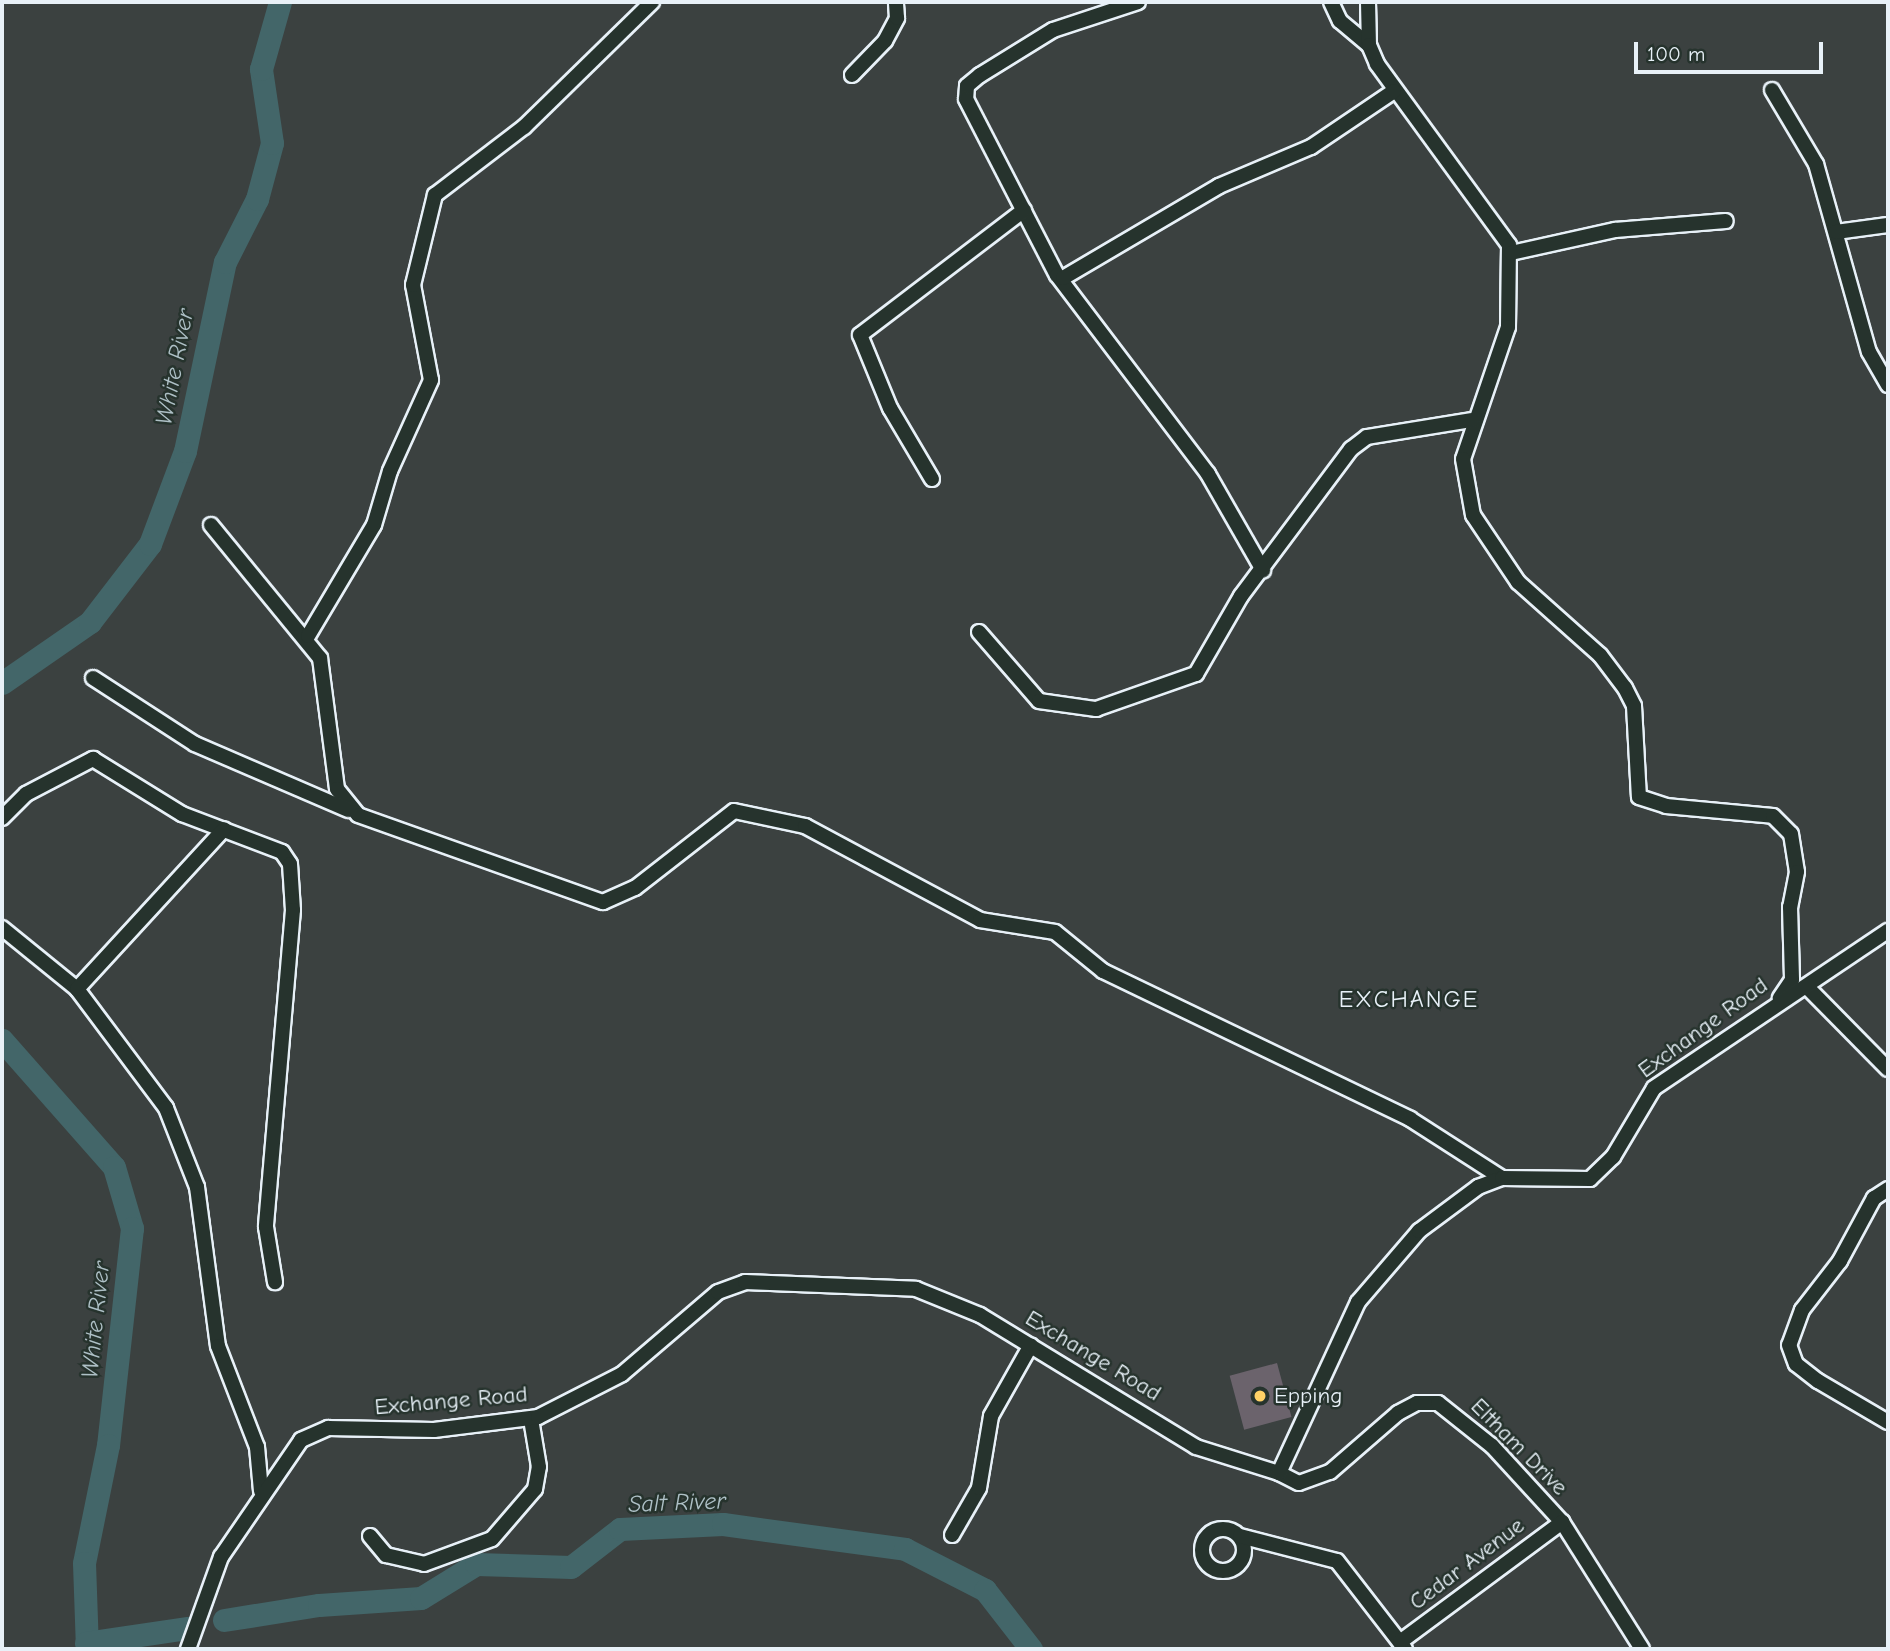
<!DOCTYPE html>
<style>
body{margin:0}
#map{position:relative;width:1890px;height:1651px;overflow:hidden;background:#3b4140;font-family:"Comic Neue",sans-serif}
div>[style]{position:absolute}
.river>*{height:23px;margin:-11.5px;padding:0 11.5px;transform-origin:11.5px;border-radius:11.5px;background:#436669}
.building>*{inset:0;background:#6b636c;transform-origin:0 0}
.roads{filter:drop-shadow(2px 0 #e8f1f8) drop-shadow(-2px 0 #e8f1f8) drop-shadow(0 2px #e8f1f8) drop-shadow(0 -2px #e8f1f8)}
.minor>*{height:14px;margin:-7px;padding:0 7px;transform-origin:7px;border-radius:7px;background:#26332d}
.minor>.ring{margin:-7px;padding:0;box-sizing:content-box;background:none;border:14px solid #26332d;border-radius:50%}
.dots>*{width:19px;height:19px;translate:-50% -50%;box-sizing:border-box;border:4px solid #26332d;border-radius:50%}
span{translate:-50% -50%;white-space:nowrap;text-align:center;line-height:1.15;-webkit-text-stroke:5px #26332d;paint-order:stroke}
.street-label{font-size:23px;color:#e8f1f8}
.poi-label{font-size:23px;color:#e8f1f8}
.left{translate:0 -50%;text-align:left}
.water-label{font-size:24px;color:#aec0c6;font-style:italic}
.neighbourhood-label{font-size:24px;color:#e8f1f8;letter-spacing:2px}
.frame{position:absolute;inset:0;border:4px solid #e8f1f8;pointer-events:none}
.scale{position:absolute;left:1634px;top:42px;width:189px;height:32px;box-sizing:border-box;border:4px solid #e8f1f8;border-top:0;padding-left:9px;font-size:21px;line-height:24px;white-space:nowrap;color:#e8f1f8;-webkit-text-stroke:5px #26332d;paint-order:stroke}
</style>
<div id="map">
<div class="river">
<i style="left:2px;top:683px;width:107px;rotate:-34.7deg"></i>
<i style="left:90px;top:622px;width:98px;rotate:-52.4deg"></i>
<i style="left:150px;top:544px;width:99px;rotate:-69.4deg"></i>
<i style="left:185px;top:451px;width:193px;rotate:-78.1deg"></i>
<i style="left:225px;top:262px;width:71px;rotate:-63.1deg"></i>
<i style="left:257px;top:199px;width:58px;rotate:-75deg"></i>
<i style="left:272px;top:143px;width:75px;rotate:-98.5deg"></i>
<i style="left:261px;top:69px;width:70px;rotate:-74.2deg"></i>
<i style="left:2px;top:1040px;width:169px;rotate:48.6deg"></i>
<i style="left:114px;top:1167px;width:64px;rotate:73.6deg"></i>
<i style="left:132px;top:1228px;width:218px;rotate:96.3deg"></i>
<i style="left:108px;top:1445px;width:120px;rotate:101.5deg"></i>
<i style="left:84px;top:1563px;width:86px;rotate:88deg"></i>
<i style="left:224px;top:1620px;width:96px;rotate:-9deg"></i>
<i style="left:319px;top:1605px;width:102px;rotate:-3.9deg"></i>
<i style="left:421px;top:1598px;width:65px;rotate:-31.7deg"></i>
<i style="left:476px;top:1564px;width:95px;rotate:1.8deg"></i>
<i style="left:571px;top:1567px;width:62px;rotate:-37.8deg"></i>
<i style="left:620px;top:1529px;width:103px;rotate:-2.8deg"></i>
<i style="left:723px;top:1524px;width:184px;rotate:7.8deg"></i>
<i style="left:905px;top:1549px;width:90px;rotate:27.1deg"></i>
<i style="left:985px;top:1590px;width:75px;rotate:52.1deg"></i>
<i style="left:86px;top:1643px;width:103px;rotate:-8.4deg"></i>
</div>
<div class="building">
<i style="left:1277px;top:1363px;width:56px;height:49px;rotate:75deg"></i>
</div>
<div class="roads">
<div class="minor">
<i style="left:1138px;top:2px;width:89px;rotate:161.8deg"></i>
<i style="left:1053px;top:30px;width:86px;rotate:148.3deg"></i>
<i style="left:980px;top:75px;width:17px;rotate:140deg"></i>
<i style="left:967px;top:86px;width:13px;rotate:94deg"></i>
<i style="left:966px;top:99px;width:198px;rotate:62.7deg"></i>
<i style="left:1057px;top:275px;width:250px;rotate:52.8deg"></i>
<i style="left:1208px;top:474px;width:111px;rotate:60.2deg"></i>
<i style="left:1331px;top:2px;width:21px;rotate:65deg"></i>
<i style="left:1340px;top:21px;width:38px;rotate:40deg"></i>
<i style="left:1368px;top:2px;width:43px;rotate:88.7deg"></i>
<i style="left:1369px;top:45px;width:21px;rotate:67deg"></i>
<i style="left:1377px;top:64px;width:224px;rotate:53.9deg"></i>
<i style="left:1509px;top:245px;width:82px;rotate:90.7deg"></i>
<i style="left:1508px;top:327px;width:139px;rotate:108.8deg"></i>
<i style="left:1463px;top:459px;width:57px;rotate:79.9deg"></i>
<i style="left:1473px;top:515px;width:81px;rotate:56.1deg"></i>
<i style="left:1518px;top:582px;width:110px;rotate:41.7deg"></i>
<i style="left:1600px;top:655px;width:41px;rotate:52.9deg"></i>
<i style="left:1625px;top:688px;width:20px;rotate:63deg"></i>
<i style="left:1634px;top:706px;width:91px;rotate:86.9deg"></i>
<i style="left:1639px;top:797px;width:28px;rotate:18deg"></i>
<i style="left:1666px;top:806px;width:107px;rotate:5.3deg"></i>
<i style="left:1773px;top:816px;width:25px;rotate:45deg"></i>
<i style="left:1791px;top:834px;width:38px;rotate:81deg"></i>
<i style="left:1797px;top:872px;width:36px;rotate:101deg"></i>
<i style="left:1790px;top:907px;width:73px;rotate:88.4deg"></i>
<i style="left:1792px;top:980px;width:22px;rotate:124deg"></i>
<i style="left:852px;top:75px;width:47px;rotate:-45.9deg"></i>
<i style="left:885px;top:41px;width:26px;rotate:-62deg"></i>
<i style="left:897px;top:18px;width:16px;rotate:-94deg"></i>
<i style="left:1772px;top:90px;width:86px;rotate:59.3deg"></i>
<i style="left:1816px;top:164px;width:195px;rotate:74.3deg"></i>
<i style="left:1869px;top:352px;width:38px;rotate:60deg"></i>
<i style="left:1836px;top:232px;width:52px;rotate:-7.7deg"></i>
<i style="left:1511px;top:253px;width:107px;rotate:-12.5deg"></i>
<i style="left:1615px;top:230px;width:111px;rotate:-4.6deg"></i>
<i style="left:1063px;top:278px;width:181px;rotate:-30.5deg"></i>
<i style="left:1219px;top:186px;width:100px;rotate:-23deg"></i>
<i style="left:1311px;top:147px;width:100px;rotate:-34deg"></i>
<i style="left:932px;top:479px;width:82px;rotate:-120.6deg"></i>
<i style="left:890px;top:408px;width:79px;rotate:-112.3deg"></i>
<i style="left:860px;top:335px;width:206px;rotate:-37.3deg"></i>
<i style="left:211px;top:525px;width:172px;rotate:50.7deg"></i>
<i style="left:320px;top:658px;width:132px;rotate:82.6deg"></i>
<i style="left:337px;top:789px;width:33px;rotate:51deg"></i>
<i style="left:358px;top:815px;width:260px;rotate:19.6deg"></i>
<i style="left:603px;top:902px;width:35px;rotate:-24deg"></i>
<i style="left:635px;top:888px;width:125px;rotate:-37.9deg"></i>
<i style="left:734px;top:811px;width:73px;rotate:11.9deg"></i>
<i style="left:805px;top:826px;width:199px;rotate:28.2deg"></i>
<i style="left:980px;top:920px;width:76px;rotate:9.1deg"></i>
<i style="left:1055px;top:932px;width:62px;rotate:39.1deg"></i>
<i style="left:1103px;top:971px;width:341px;rotate:25.7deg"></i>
<i style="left:1410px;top:1119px;width:109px;rotate:32.7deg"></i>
<i style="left:979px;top:632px;width:91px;rotate:49deg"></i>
<i style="left:1039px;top:701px;width:58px;rotate:8deg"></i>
<i style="left:1096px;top:709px;width:106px;rotate:-19.3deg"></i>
<i style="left:1196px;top:674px;width:90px;rotate:-60deg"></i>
<i style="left:1241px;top:596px;width:184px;rotate:-53.2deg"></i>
<i style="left:1351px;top:449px;width:20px;rotate:-37deg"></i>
<i style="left:1367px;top:437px;width:106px;rotate:-9.2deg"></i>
<i style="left:308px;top:636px;width:129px;rotate:-59.3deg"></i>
<i style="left:374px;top:525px;width:56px;rotate:-73.5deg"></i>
<i style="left:390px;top:471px;width:100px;rotate:-65.7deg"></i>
<i style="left:431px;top:380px;width:97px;rotate:-100.7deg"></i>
<i style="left:413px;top:285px;width:93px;rotate:-76.3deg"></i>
<i style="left:435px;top:195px;width:112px;rotate:-37.4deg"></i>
<i style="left:524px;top:127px;width:179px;rotate:-44.3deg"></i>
<i style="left:93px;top:678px;width:121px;rotate:32.9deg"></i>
<i style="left:195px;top:744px;width:167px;rotate:23.3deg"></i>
<i style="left:2px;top:818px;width:34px;rotate:-45deg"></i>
<i style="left:26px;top:794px;width:76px;rotate:-27.6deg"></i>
<i style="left:93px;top:759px;width:105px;rotate:31.7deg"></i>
<i style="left:182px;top:814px;width:107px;rotate:20.8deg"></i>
<i style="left:282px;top:852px;width:14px;rotate:56deg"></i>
<i style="left:290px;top:864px;width:46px;rotate:86.3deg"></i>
<i style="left:293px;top:910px;width:318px;rotate:94.9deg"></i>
<i style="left:266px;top:1227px;width:56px;rotate:80.7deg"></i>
<i style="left:2px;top:928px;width:97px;rotate:39.1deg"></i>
<i style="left:77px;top:989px;width:149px;rotate:53.2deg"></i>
<i style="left:166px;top:1108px;width:85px;rotate:68.6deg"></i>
<i style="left:197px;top:1187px;width:160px;rotate:82.5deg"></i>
<i style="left:218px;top:1346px;width:108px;rotate:68.9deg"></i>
<i style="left:257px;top:1447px;width:44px;rotate:84.8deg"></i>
<i style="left:1807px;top:987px;width:115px;rotate:45.4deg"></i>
<i style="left:77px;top:989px;width:217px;rotate:-47.4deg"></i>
<i style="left:1888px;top:1189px;width:17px;rotate:147deg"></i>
<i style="left:1874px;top:1198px;width:72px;rotate:118.4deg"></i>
<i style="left:1840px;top:1261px;width:62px;rotate:127.8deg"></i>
<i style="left:1802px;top:1310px;width:37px;rotate:110deg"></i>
<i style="left:1789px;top:1345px;width:20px;rotate:70deg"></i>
<i style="left:1796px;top:1364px;width:28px;rotate:38deg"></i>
<i style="left:1818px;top:1381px;width:81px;rotate:30.4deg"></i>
<i style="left:1279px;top:1473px;width:22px;rotate:27deg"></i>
<i style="left:1299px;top:1483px;width:33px;rotate:-20deg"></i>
<i style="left:1330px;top:1472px;width:90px;rotate:-40.9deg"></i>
<i style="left:1398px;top:1413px;width:21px;rotate:-28deg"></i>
<i style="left:1417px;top:1403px;width:21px"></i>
<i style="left:1438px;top:1403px;width:69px;rotate:38.5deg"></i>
<i style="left:1492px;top:1446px;width:103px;rotate:47.4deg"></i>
<i style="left:1562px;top:1522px;width:150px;rotate:57.8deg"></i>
<i class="ring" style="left:1202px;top:1529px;width:28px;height:28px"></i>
<i style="left:952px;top:1535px;width:54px;rotate:-60.1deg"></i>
<i style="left:979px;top:1488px;width:73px;rotate:-80.5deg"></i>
<i style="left:991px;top:1416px;width:81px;rotate:-60.6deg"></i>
<i style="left:370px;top:1536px;width:25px;rotate:50deg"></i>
<i style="left:386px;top:1555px;width:39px;rotate:13deg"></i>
<i style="left:424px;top:1564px;width:72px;rotate:-20.2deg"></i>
<i style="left:492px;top:1539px;width:66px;rotate:-49.3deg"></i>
<i style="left:535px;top:1489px;width:22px;rotate:-80deg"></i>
<i style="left:539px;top:1467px;width:49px;rotate:-99.5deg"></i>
<i style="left:1240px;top:1536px;width:100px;rotate:14.5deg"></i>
<i style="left:1337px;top:1561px;width:111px;rotate:52.3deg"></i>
<i style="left:1400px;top:1642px;width:202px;rotate:-36.5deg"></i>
<i style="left:188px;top:1649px;width:98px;rotate:-70.3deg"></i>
<i style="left:221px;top:1557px;width:142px;rotate:-55.6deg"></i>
<i style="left:301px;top:1440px;width:30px;rotate:-24deg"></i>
<i style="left:328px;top:1428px;width:106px;rotate:1.1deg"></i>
<i style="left:434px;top:1430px;width:105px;rotate:-7.1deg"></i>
<i style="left:538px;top:1417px;width:94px;rotate:-27.1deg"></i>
<i style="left:622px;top:1374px;width:126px;rotate:-40.5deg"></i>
<i style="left:718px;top:1292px;width:29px;rotate:-20deg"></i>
<i style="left:745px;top:1282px;width:171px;rotate:2.3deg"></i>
<i style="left:916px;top:1289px;width:69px;rotate:22.1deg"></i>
<i style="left:980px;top:1315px;width:253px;rotate:31.4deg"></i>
<i style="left:1196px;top:1447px;width:87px;rotate:17.4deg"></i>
<i style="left:1279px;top:1473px;width:188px;rotate:-65.2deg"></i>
<i style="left:1358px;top:1302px;width:94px;rotate:-49.3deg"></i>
<i style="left:1419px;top:1231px;width:74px;rotate:-36.7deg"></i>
<i style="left:1478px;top:1187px;width:26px;rotate:-21deg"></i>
<i style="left:1502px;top:1178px;width:88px;rotate:0.7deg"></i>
<i style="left:1590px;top:1179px;width:32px;rotate:-44deg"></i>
<i style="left:1613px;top:1157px;width:80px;rotate:-59.3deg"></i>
<i style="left:1654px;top:1088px;width:282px;rotate:-33.9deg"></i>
</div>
</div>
<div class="dots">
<i style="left:1260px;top:1396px;background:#ffd166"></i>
</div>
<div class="street-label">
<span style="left:1703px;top:1028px;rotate:-36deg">Exchange Road</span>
<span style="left:1093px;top:1356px;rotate:31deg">Exchange Road</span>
<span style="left:451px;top:1401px;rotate:-5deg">Exchange Road</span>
<span style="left:1519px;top:1447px;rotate:45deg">Eltham Drive</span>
<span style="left:1467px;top:1564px;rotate:-37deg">Cedar Avenue</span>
</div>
<div class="poi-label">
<span class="left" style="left:1274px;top:1396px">Epping</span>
</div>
<div class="water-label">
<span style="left:175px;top:367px;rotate:-79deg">White River</span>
<span style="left:96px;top:1320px;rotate:-84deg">White River</span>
<span style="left:677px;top:1503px;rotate:-2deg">Salt River</span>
</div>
<div class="neighbourhood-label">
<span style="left:1409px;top:1000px">EXCHANGE</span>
</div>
<div class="frame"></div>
<div class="scale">100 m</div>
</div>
